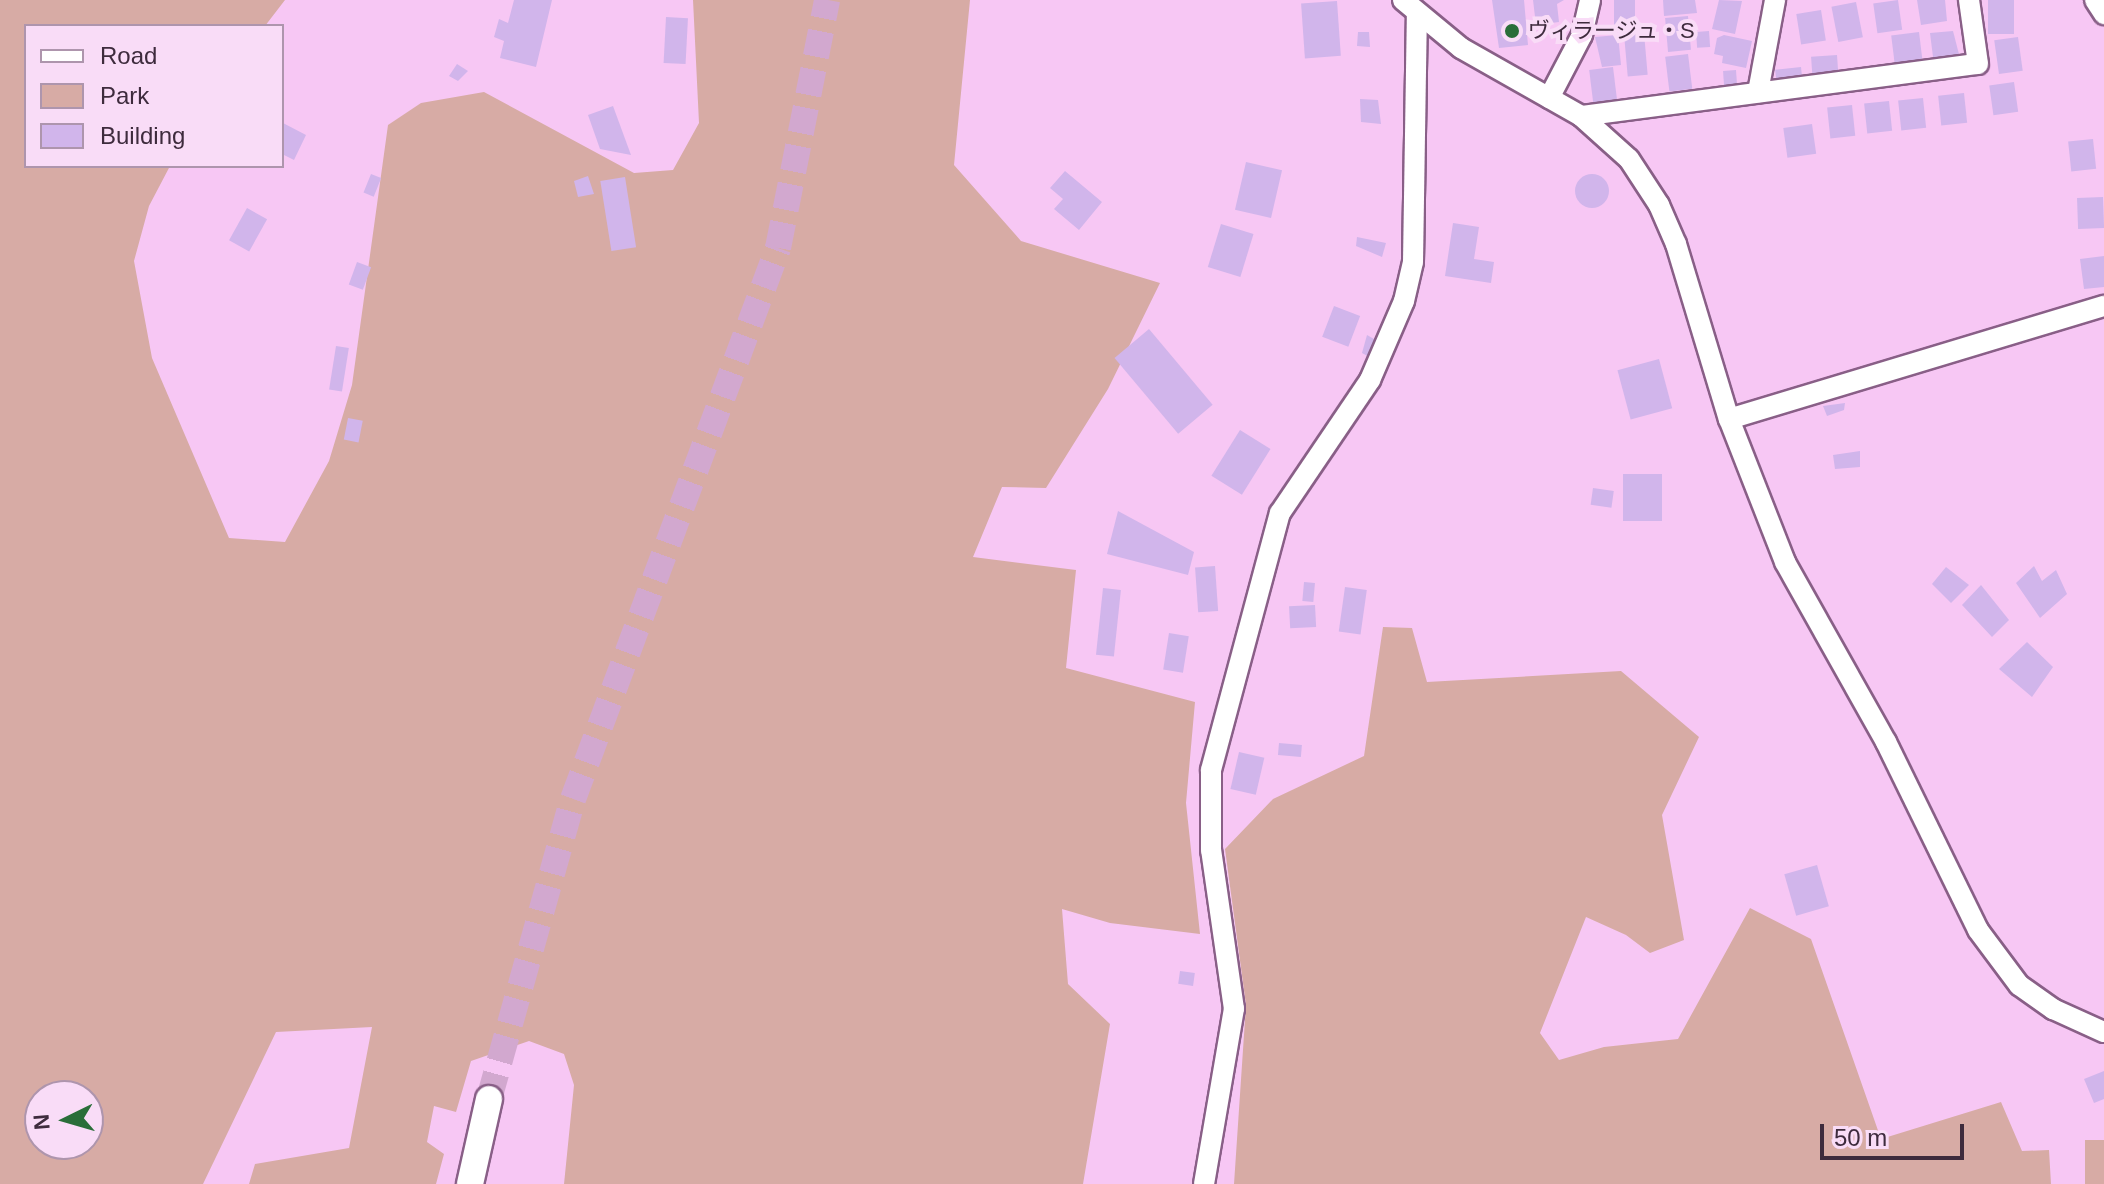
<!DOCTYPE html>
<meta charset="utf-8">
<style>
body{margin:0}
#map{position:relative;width:2104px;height:1184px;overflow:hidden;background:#f7c7f4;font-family:Arial,"Noto Sans JP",sans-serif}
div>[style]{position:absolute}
.green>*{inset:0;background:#d7aba5;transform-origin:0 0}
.building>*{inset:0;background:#d1b5eb;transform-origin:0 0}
.round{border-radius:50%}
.major-tunnel>*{height:26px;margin-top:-13px;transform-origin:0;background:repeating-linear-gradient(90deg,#d2a8cf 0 26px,transparent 0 39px)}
.roads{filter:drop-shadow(2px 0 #895f87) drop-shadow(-2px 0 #895f87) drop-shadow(0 2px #895f87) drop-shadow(0 -2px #895f87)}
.minor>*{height:20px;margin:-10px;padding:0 10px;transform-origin:10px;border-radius:10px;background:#fff}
.major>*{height:26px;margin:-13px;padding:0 13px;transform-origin:13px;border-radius:13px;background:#fff}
.dots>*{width:22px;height:22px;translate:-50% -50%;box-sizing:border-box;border:4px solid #f9dcf7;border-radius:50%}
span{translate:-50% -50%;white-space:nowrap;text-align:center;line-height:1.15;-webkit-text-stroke:8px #f9dcf7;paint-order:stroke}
.poi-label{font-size:22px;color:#3e2b3d}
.left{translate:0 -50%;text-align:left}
.legend{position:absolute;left:24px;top:24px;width:260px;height:144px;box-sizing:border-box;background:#f9dcf7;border:2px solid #ae95ad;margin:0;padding:10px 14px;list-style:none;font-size:24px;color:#3e2b3d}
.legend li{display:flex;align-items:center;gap:16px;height:40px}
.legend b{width:40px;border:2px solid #ae95ad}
.north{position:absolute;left:24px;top:1080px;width:80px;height:80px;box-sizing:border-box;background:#f9dcf7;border:2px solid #ae95ad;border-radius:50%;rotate:265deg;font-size:22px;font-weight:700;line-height:32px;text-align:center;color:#3e2b3d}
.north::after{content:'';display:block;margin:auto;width:28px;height:36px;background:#2a6e39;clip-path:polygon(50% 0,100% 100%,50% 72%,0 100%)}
.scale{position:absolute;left:1820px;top:1124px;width:144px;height:36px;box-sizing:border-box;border:4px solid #3e2b3d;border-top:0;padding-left:10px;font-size:24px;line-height:28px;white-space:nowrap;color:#3e2b3d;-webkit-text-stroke:6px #f9dcf7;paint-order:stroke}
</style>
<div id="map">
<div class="green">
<i style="clip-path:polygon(evenodd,0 0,285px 0,265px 26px,26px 26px,26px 166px,170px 166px,149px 206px,134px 261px,152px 358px,229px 538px,285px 542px,329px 461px,352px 385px,388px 125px,421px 103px,484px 92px,634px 173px,673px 170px,699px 123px,693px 0,970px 0,954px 165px,1021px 241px,1160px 283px,1108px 389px,1046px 488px,1002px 487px,973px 557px,1076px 570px,1066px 668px,1195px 702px,1186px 803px,1200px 934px,1110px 923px,1062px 909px,1068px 984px,1110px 1024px,1083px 1184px,564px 1184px,574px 1085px,564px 1054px,529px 1041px,471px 1061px,456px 1112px,434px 1106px,427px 1142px,444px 1154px,436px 1184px,249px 1184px,255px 1164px,349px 1148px,372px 1027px,276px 1032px,203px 1184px,0 1184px,0 0,40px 1096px,88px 1096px,88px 1144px,40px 1144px,40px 1096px)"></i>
<i style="clip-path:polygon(1383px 627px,1412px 628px,1427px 682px,1621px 671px,1699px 737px,1662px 815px,1684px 940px,1650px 953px,1626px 935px,1586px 917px,1540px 1033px,1559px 1060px,1604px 1047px,1678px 1039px,1750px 908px,1811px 939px,1881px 1139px,2001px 1102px,2022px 1151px,2049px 1150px,2051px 1184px,1234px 1184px,1246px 1005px,1225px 849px,1273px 799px,1364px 756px)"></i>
<i style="left:2085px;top:1140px;width:19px;height:44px"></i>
</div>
<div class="building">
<i style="clip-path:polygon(514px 0,552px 0,536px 67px,500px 58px,504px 41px,494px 37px,499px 19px,508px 23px)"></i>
<i style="clip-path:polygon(1492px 0,1524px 0,1528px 45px,1499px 48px)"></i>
<i style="clip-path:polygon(1533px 0,1564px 0,1557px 4px,1559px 22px,1536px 25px)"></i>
<i style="left:1614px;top:0;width:21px;height:28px"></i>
<i style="clip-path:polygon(1663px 0,1695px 0,1697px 13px,1664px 16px)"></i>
<i style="clip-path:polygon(1719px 0,1742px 1px,1735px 34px,1712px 29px)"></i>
<i style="left:1898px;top:0;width:30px;height:25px;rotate:82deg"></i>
<i style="clip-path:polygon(1917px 0,1945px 0,1947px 21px,1921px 25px)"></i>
<i style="left:1988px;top:0;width:26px;height:34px"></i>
<i style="left:1337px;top:1px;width:55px;height:36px;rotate:86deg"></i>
<i style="left:1856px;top:2px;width:36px;height:25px;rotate:79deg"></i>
<i style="left:1821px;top:10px;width:31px;height:25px;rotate:81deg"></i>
<i style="left:1688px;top:16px;width:34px;height:23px;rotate:85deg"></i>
<i style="left:666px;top:17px;width:22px;height:46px;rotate:3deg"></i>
<i style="left:1709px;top:31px;width:16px;height:13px;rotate:86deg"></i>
<i style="clip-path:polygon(1953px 31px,1961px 62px,1934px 65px,1930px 33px)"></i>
<i style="clip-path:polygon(1358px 32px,1369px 32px,1370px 47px,1357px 46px)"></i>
<i style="left:1919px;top:32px;width:35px;height:28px;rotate:83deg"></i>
<i style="left:1644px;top:33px;width:42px;height:20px;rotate:85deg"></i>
<i style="clip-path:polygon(1618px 35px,1621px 65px,1602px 67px,1595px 37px)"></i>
<i style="clip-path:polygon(1724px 35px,1752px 41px,1746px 68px,1722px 63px,1723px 56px,1714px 54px,1717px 38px)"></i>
<i style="left:2018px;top:37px;width:34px;height:24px;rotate:82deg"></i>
<i style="left:1688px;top:54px;width:35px;height:23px;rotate:83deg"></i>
<i style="left:1837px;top:55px;width:26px;height:26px;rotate:86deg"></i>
<i style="clip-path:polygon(457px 64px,468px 71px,458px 81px,449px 76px)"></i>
<i style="left:1613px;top:67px;width:33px;height:24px;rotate:83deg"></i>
<i style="left:1801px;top:67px;width:18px;height:26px;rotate:84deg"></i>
<i style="left:1736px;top:70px;width:15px;height:13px;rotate:86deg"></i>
<i style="left:2014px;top:82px;width:30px;height:25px;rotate:82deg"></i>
<i style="left:1964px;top:93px;width:30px;height:26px;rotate:84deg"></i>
<i style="left:1923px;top:98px;width:30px;height:25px;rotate:84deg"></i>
<i style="clip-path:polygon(1360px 99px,1378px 100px,1381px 124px,1361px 122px)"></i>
<i style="left:1889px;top:101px;width:30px;height:25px;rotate:84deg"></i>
<i style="left:1852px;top:105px;width:31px;height:25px;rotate:84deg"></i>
<i style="clip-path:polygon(613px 106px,631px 155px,600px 149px,588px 115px)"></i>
<i style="clip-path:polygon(283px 123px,306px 135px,294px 160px,282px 154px)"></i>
<i style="left:1812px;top:124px;width:30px;height:29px;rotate:82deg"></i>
<i style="left:2093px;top:139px;width:30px;height:25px;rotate:84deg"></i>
<i style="left:1246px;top:162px;width:37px;height:49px;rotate:13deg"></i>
<i style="clip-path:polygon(1065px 171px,1102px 202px,1079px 230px,1054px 209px,1063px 199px,1050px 188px)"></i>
<i class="round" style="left:1575px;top:174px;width:34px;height:34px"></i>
<i style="left:371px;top:174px;width:11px;height:20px;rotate:22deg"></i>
<i style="clip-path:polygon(588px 176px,594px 194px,578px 197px,574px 181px)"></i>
<i style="left:625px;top:177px;width:71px;height:25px;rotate:81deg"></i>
<i style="left:2103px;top:197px;width:31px;height:26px;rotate:88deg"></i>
<i style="left:247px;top:208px;width:23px;height:37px;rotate:29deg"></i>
<i style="clip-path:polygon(1453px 223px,1479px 227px,1474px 259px,1494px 262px,1491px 283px,1445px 276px)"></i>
<i style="left:1221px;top:224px;width:34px;height:45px;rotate:17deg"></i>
<i style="clip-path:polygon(1357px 237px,1386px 243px,1382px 257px,1356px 246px)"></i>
<i style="clip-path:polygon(2104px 256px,2104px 287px,2084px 289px,2080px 259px)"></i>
<i style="left:357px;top:262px;width:15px;height:24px;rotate:20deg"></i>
<i style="left:1334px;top:306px;width:28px;height:33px;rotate:21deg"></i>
<i style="left:1149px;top:329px;width:99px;height:45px;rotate:50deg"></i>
<i style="clip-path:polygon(1367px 335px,1381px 343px,1373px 359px,1362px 353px)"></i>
<i style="left:336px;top:346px;width:13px;height:44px;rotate:9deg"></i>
<i style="left:1659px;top:359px;width:51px;height:43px;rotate:75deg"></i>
<i style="clip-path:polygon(1845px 403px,1844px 410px,1827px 416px,1823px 406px)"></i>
<i style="left:348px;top:418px;width:15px;height:22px;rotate:11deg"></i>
<i style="left:1240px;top:430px;width:36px;height:54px;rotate:32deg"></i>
<i style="clip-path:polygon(1860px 451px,1860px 467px,1835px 469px,1833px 455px)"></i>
<i style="left:1623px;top:474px;width:39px;height:47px"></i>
<i style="left:1593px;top:488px;width:21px;height:17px;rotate:8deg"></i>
<i style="clip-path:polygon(1118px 511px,1194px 552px,1188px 575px,1107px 554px)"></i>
<i style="left:1215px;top:566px;width:45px;height:20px;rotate:86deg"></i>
<i style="clip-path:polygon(2034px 566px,2042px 581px,2056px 570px,2067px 594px,2040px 618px,2016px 583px)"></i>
<i style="clip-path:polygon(1946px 567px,1969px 585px,1951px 603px,1932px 584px)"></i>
<i style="left:1304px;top:582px;width:11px;height:19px;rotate:5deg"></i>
<i style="clip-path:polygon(1981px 585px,2009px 620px,1992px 637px,1962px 605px)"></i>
<i style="left:1345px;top:587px;width:22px;height:45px;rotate:8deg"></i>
<i style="left:1103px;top:588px;width:18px;height:67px;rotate:6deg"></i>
<i style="left:1315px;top:605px;width:22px;height:26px;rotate:87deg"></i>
<i style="left:1169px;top:633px;width:20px;height:37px;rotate:9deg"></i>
<i style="clip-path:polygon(2027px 642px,2053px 667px,2032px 697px,1999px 669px)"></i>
<i style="left:1279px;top:743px;width:23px;height:12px;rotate:5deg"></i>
<i style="left:1239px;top:752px;width:26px;height:38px;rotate:13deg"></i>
<i style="left:1817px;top:865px;width:43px;height:34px;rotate:74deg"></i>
<i style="left:1180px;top:971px;width:15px;height:13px;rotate:8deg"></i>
<i style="clip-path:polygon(2104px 1071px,2104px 1099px,2094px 1103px,2084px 1079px)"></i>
</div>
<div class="major-tunnel">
<i style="left:489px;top:1099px;width:312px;rotate:-74.4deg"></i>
<i style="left:573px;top:799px;width:588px;rotate:-69.59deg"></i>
<i style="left:778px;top:248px;width:253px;rotate:-78.8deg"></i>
</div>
<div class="roads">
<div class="minor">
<i style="left:1403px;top:0;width:75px;rotate:39.6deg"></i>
<i style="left:1461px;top:48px;width:138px;rotate:29.5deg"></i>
<i style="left:1581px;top:116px;width:64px;rotate:41.9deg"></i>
<i style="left:1629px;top:159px;width:55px;rotate:56.9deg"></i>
<i style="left:1659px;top:205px;width:43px;rotate:66.4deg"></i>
<i style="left:1676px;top:244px;width:183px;rotate:73.2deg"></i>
<i style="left:1729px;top:419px;width:154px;rotate:68.6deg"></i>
<i style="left:1785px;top:562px;width:206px;rotate:60.7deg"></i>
<i style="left:1886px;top:742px;width:209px;rotate:63.9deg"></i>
<i style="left:1978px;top:930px;width:69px;rotate:53.3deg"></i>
<i style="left:2019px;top:985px;width:42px;rotate:35.2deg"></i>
<i style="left:2053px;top:1009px;width:56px;rotate:24.3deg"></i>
<i style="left:2095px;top:0;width:17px;rotate:57deg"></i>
<i style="left:1758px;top:92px;width:94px;rotate:-79.5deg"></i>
<i style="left:1549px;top:98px;width:71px;rotate:-62.4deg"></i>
<i style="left:1582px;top:35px;width:36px;rotate:-77deg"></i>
<i style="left:1581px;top:116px;width:400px;rotate:-7.5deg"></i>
<i style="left:1978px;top:64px;width:65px;rotate:-98deg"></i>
<i style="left:1729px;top:419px;width:392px;rotate:-16.8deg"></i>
<i style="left:1204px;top:1184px;width:178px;rotate:-80.3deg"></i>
<i style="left:1234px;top:1009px;width:161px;rotate:-98.2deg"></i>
<i style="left:1211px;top:850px;width:80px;rotate:-90deg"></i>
<i style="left:1211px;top:770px;width:266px;rotate:-75deg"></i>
<i style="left:1280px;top:513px;width:161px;rotate:-55.9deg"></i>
<i style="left:1370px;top:380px;width:86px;rotate:-66.7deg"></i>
<i style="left:1404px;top:301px;width:40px;rotate:-77deg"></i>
<i style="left:1413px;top:262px;width:248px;rotate:-89.1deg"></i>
</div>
<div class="major">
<i style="left:470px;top:1184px;width:87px;rotate:-77.4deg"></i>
</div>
</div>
<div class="dots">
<i style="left:1512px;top:31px;background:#2a6e39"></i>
</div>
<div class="poi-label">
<span class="left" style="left:1528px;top:31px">ヴィラージュ・S</span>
</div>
<ul class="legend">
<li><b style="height:10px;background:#fff"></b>Road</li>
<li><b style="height:22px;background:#d7aba5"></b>Park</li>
<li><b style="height:22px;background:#d1b5eb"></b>Building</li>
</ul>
<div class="north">N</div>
<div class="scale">50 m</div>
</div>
